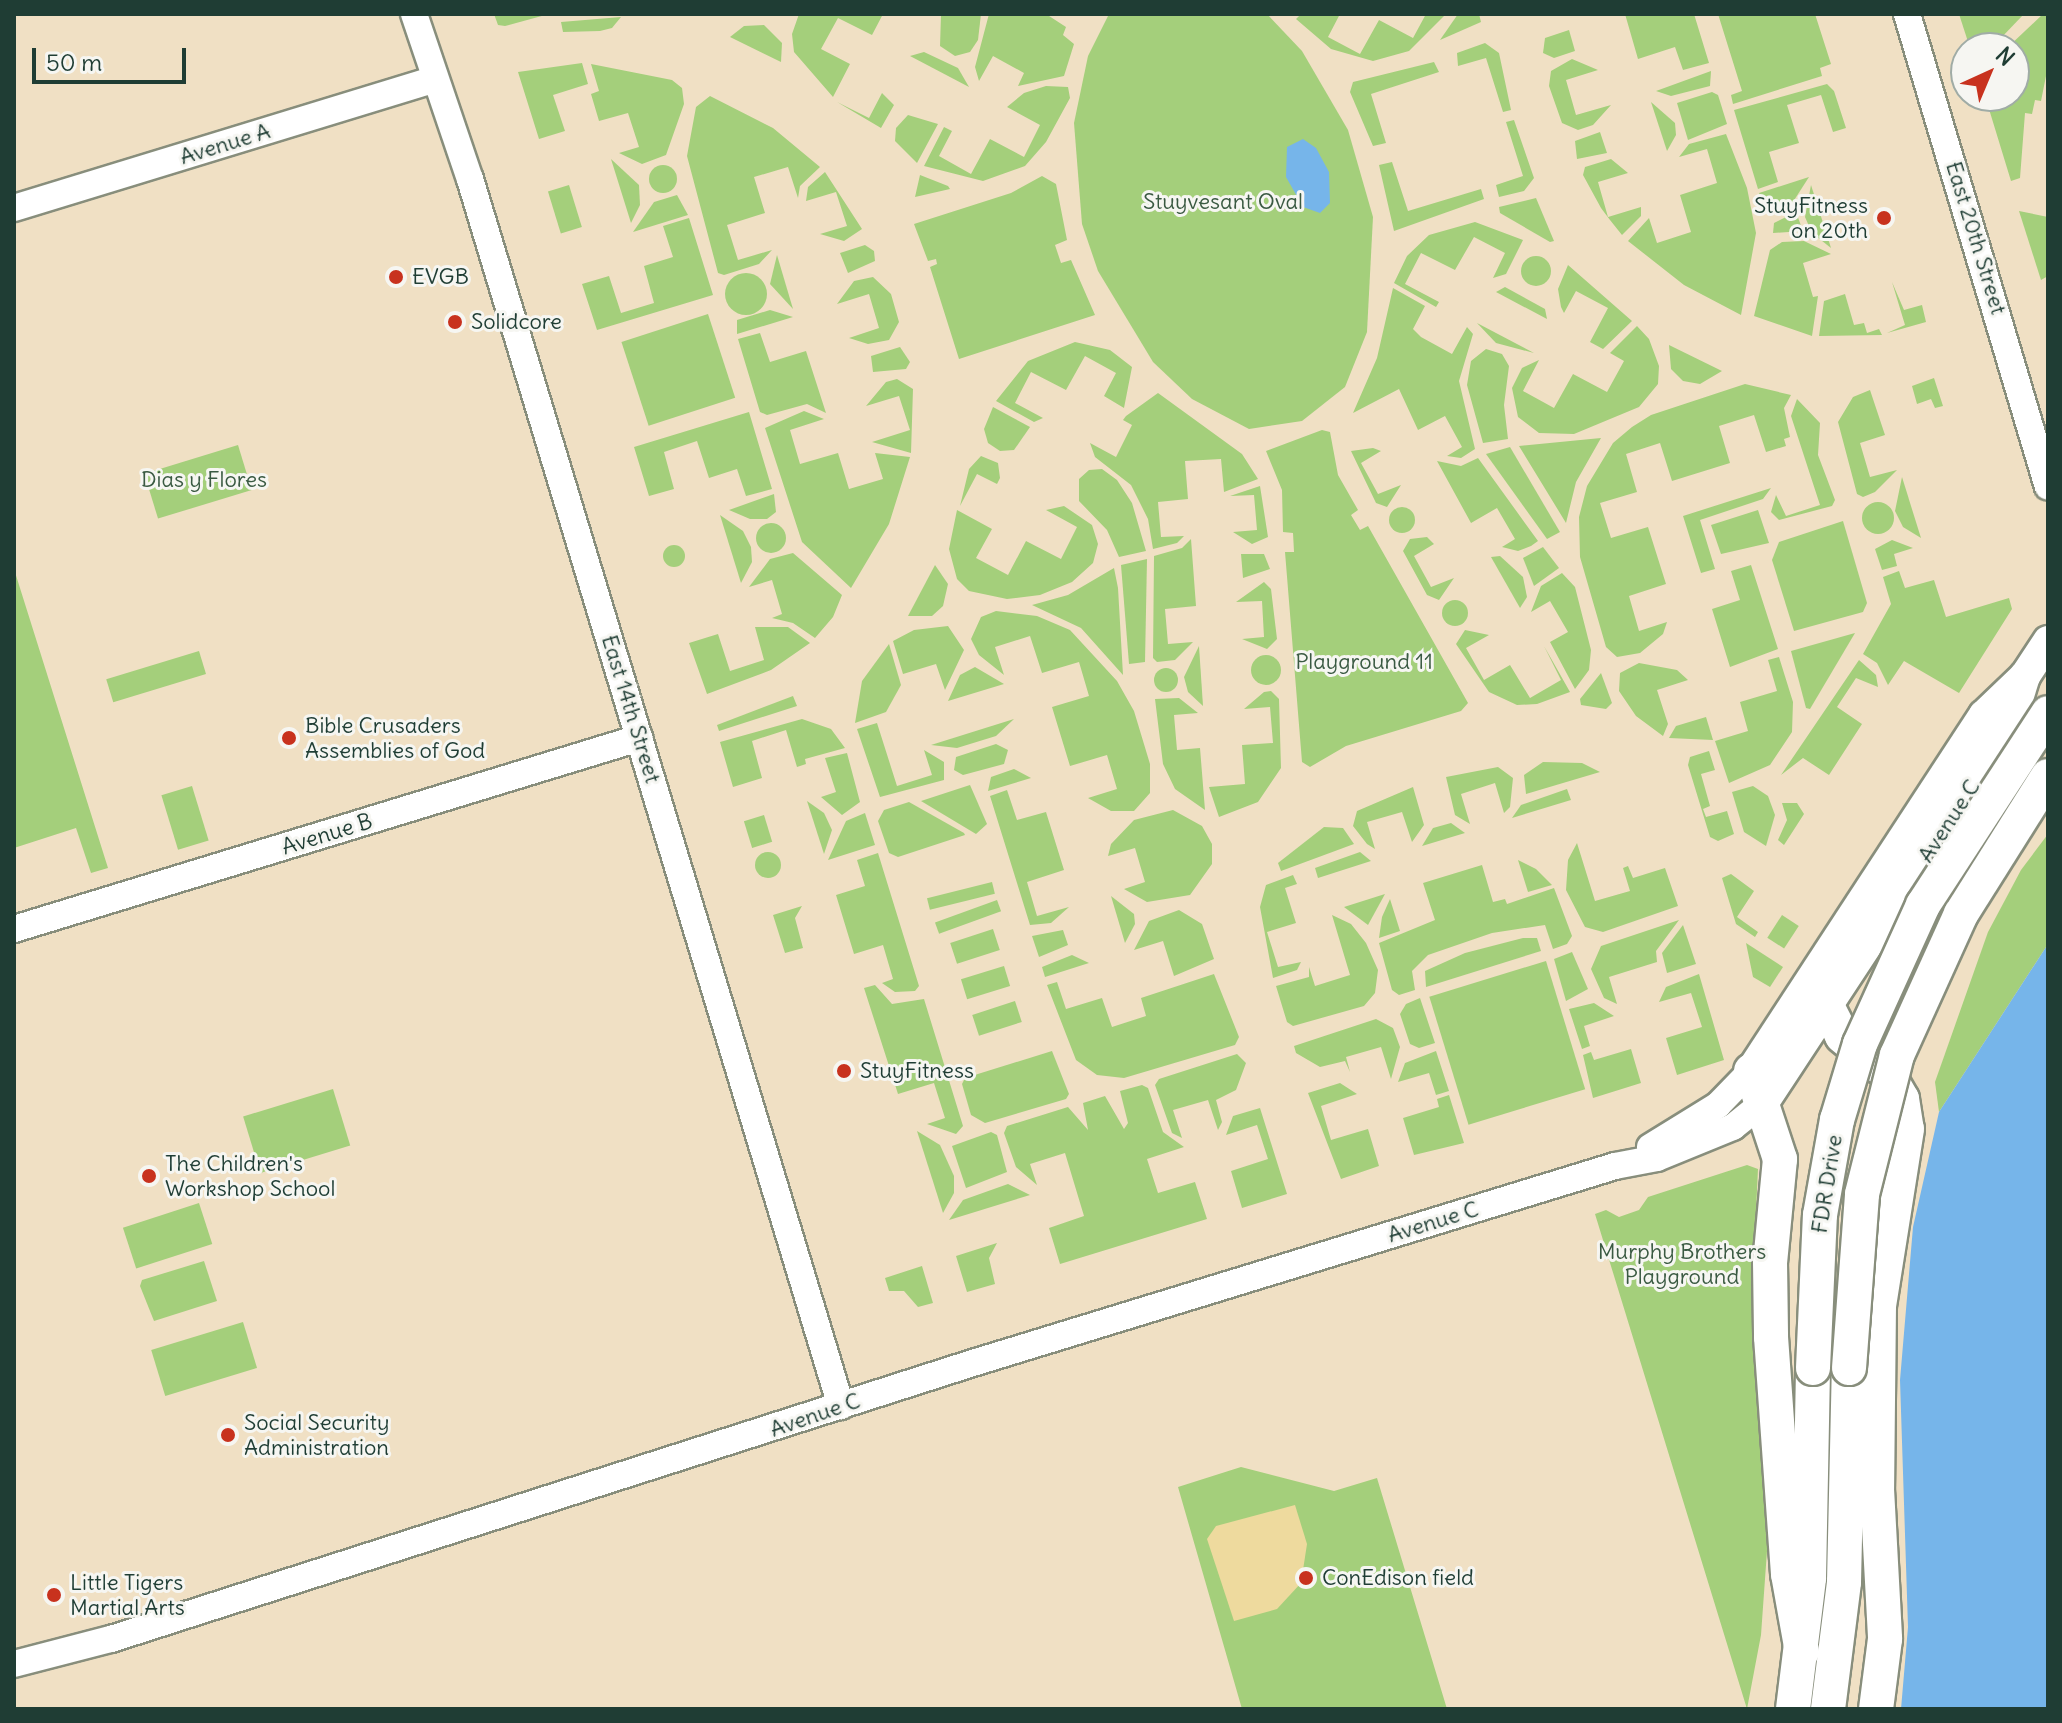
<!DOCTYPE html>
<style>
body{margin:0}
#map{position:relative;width:2062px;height:1723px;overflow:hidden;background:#f0e0c4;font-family:Delius,sans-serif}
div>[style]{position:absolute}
.green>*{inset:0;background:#a4cf7b;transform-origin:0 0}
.round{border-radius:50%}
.sand>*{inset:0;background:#eeda9e}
.water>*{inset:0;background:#76b5ea}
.roads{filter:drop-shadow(2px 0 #888e7c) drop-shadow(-2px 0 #888e7c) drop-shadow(0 2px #888e7c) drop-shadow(0 -2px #888e7c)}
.secondary>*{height:26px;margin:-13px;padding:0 13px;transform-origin:13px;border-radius:13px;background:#fff}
.primary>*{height:30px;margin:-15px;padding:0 15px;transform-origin:15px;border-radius:15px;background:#fff}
.highway>*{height:34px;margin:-17px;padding:0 17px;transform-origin:17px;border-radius:17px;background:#fff}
.bridges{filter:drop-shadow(2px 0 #888e7c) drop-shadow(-2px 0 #888e7c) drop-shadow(0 2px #888e7c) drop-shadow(0 -2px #888e7c)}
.highway-bridge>*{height:34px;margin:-17px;padding:0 17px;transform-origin:17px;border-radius:17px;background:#fff}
.dots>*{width:22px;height:22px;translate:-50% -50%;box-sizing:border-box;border:4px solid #f6f6f2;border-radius:50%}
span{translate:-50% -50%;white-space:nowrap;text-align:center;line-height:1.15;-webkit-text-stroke:6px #f6f6f2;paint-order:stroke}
.street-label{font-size:22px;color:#1f3d34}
.park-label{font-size:22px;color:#3a5a42}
.poi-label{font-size:22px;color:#1f3d34}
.right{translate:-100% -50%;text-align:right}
.left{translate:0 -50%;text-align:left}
.frame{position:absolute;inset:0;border:16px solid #1f3d34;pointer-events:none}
.north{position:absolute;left:1950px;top:32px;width:80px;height:80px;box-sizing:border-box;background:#f6f6f2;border:2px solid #a0aca6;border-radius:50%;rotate:44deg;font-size:22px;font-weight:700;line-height:32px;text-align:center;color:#1f3d34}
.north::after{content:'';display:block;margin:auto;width:28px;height:36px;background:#c8321e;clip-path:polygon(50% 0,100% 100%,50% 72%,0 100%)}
.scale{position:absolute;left:32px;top:48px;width:154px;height:36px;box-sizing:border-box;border:4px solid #1f3d34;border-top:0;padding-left:10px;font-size:24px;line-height:28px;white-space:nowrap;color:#1f3d34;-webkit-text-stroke:6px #f6f6f2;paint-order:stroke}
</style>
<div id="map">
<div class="green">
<i style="clip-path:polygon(494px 14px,549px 14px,505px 26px,498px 25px)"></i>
<i style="clip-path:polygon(799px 14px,883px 14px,872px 35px,838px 18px,821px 49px,850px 64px,833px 97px,794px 52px,792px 34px)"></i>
<i style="clip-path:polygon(941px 14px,981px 14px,978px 40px,970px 52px,955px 56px,940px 46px)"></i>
<i style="clip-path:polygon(989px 14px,1046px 14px,1066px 27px,1063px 35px,1074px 44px,1064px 76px,1018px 86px,1024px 73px,993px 56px,979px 81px,975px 67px)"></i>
<i style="clip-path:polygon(1109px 14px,1267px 14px,1302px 51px,1348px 130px,1373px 217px,1367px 332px,1345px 387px,1302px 421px,1249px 429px,1192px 399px,1153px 362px,1098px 271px,1082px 224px,1074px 123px,1088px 56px)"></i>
<i style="clip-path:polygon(1301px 14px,1340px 14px,1328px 37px,1360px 54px,1379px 20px,1413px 38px,1426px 14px,1446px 14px,1409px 51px,1373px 61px,1331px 49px,1296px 19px)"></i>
<i style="clip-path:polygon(1458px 14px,1479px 14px,1481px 22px,1440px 40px)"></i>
<i style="clip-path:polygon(1625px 14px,1694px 14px,1709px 63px,1683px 70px,1675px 47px,1638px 59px)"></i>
<i style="clip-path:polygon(1718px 14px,1815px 14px,1831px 64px,1820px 68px,1822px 76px,1733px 104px,1731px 95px,1742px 91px)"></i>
<i style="clip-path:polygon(1959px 14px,2024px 14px,2000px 39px,1970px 48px)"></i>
<i style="clip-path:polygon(2043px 14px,2048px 14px,2048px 66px,2041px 101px,2035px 100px,2032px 114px,2025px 113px,2020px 178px,2011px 181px,1985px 96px,2014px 96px,2014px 48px,2007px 48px)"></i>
<i style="clip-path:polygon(621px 17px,612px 28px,600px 31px,563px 32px,561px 22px)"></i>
<i style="clip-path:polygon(764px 25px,782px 43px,781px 62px,730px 37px,744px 26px)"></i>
<i style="clip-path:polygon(1569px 30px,1575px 51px,1554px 58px,1543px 53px,1545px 38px)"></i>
<i style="clip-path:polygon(1485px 43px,1499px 53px,1511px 110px,1503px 112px,1486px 58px,1458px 66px,1457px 53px)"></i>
<i style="clip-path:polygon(924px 52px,958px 68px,969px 87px,910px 56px)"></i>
<i style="clip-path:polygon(1572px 59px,1598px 70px,1566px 80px,1576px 115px,1611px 105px,1593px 125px,1578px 130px,1562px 123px,1549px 86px,1551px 71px)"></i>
<i style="clip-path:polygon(1434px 62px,1439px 72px,1371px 94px,1386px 143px,1373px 146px,1350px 92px,1353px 82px)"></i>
<i style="clip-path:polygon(582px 63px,588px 84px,553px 95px,565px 131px,539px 139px,518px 72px)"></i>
<i style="clip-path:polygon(591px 64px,672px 80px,682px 88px,684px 104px,666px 155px,642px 164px,619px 153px,639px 147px,628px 113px,599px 121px,591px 94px,599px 91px)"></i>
<i style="clip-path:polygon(1711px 71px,1710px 86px,1671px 96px,1656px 91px)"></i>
<i style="clip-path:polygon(1827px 84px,1834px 91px,1846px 128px,1833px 132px,1821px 95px,1787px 105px,1799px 143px,1769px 152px,1778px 182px,1758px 189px,1734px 110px)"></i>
<i style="clip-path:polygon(1046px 86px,1068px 87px,1070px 98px,1046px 142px,1025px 166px,983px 181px,924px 166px,944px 127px,952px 131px,939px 156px,971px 174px,990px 139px,1024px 157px,1040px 125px,1007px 107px,1024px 93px)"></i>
<i style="clip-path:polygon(1712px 92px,1718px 95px,1727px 124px,1688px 140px,1677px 103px)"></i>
<i style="clip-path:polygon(882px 93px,894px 105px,881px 128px,837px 102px,869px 118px)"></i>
<i style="clip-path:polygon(710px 96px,773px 128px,820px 167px,800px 186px,798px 198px,788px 167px,754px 177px,765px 213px,727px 225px,738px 260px,772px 250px,759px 264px,724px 275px,718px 273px,687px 156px,696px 107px)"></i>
<i style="clip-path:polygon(1651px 102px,1675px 123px,1676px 135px,1667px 151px)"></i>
<i style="clip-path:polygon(908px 115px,938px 124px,917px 163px,895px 141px,896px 128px)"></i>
<i style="clip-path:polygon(1514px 120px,1534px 178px,1524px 191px,1499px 197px,1496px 185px,1523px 176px,1506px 122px)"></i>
<i style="clip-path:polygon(1600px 132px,1607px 153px,1577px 159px,1575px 141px)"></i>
<i style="clip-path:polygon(1726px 134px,1747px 188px,1756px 233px,1741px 315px,1684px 285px,1628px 241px,1649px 218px,1657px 243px,1691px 232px,1680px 195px,1717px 183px,1707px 149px,1679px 157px,1689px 144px)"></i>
<i style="clip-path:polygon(611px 159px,639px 185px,640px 205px,631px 223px)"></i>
<i style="clip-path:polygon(1611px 159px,1628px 173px,1598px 182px,1608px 217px,1641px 207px,1641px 216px,1622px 235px,1610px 220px,1601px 208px,1583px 175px,1585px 167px)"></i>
<i style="clip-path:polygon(1392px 162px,1408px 211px,1481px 189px,1484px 199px,1394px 231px,1379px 165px)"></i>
<i class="round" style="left:649px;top:165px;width:28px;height:28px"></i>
<i style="clip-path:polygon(825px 172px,862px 229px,844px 241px,820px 234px,847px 226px,836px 192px,806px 201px,808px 187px)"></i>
<i style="clip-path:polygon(920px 175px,948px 186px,950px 189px,915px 197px)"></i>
<i style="clip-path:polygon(1042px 176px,1056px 184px,1067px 240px,1055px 245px,1061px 263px,1071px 260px,1095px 315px,959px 359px,930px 267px,937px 264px,936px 259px,928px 261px,914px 224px,1011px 193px)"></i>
<i style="clip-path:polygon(1809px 177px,1791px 205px,1777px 214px,1766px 211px,1759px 193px)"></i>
<i style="left:569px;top:185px;width:44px;height:22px;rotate:73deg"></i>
<i style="clip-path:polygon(1811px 185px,1831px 248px,1812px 233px,1805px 217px)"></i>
<i style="clip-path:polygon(677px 195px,688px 215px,633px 232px,654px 202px)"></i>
<i style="clip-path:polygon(1536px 198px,1554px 241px,1550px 242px,1500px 213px,1499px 207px)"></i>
<i style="clip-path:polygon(2019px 211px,2048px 217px,2048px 276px,2041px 280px)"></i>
<i style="clip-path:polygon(1796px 212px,1803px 231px,1773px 233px,1774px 223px)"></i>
<i style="clip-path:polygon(689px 218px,713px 295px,597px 330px,582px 284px,609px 276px,621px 313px,654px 303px,644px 266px,673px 257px,663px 226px)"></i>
<i style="clip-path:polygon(1475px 222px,1523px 240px,1506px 274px,1493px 278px,1505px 253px,1474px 237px,1455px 270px,1421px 253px,1405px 284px,1439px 302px,1436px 307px,1394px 283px,1407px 256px,1429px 235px)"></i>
<i style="clip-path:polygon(1804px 241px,1831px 254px,1803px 263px,1813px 297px,1818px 296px,1812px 336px,1754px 316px,1770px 250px,1782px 242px)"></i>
<i style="clip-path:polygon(865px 245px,874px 251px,875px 261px,848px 273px,840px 253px)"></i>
<i style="clip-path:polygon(777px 255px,793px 309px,770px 284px)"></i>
<i class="round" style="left:1521px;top:256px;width:30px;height:30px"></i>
<i style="clip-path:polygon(1568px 265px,1632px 321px,1603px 349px,1590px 342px,1608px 308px,1576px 291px,1564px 313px,1561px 307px,1558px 289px)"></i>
<i class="round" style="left:725px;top:273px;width:42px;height:42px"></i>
<i style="clip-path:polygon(873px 277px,891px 294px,899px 322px,889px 340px,868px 344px,849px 338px,879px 328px,869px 294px,837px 304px,854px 281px)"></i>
<i style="clip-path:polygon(1892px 282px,1904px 310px,1922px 305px,1926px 322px,1887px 333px,1905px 325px)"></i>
<i style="clip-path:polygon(1505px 287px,1545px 309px,1547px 319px,1496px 292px)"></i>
<i style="clip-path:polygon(1393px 288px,1425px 306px,1413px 329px,1421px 337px,1452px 354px,1467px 327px,1473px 334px,1459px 381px,1475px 449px,1461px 458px,1447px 456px,1462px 447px,1445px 416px,1418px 430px,1399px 389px,1353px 413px,1377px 358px)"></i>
<i style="clip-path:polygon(1845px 294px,1854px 325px,1864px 323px,1867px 333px,1879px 329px,1882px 335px,1819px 336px,1824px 301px)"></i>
<i style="clip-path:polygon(770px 310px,793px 317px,737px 334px,737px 320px)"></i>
<i style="left:708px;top:314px;width:88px;height:91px;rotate:72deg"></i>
<i style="clip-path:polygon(1477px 323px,1534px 353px,1496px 343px)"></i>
<i style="clip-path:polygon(1637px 326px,1649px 339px,1659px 366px,1658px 384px,1639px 407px,1574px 434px,1539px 433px,1518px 417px,1512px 388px,1522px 368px,1539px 360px,1523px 391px,1554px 408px,1573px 374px,1607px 392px,1624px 361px,1610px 353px)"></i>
<i style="clip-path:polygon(760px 333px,770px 362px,806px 351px,826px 413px,807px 404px,767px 415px,760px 412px,738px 339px)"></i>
<i style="clip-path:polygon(1075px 342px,1110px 350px,1132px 367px,1124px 408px,1104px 396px,1116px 373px,1085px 356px,1066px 390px,1031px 372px,1015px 403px,1043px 418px,1034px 422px,996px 401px,1028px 361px)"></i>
<i style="clip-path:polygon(1669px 345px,1722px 371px,1700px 384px,1683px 381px,1671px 369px)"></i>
<i style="clip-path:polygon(900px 347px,910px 362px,906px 369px,873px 372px,871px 356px)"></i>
<i style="clip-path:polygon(1486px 349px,1502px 354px,1509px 366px,1504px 405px,1508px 439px,1483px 443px,1467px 385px,1471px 361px)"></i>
<i style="clip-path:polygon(1934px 378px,1943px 406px,1935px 408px,1931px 399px,1917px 404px,1912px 386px)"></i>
<i style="clip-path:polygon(897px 379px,913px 389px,911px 453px,872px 442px,910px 430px,899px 396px,866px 406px,886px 382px)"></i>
<i style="clip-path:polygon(1745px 384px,1791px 395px,1784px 408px,1790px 437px,1784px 439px,1786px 446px,1766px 452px,1754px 415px,1719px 426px,1730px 463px,1672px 481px,1660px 443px,1626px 454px,1637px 492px,1600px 503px,1611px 538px,1648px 527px,1666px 584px,1629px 596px,1639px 631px,1667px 622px,1663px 634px,1640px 653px,1617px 657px,1606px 647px,1580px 557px,1579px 517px,1587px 486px,1613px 443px,1632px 427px,1651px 415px)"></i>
<i style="clip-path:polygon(1870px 390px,1885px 435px,1860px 443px,1870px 477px,1897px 470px,1875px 492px,1863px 497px,1857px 494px,1838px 422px,1853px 397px)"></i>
<i style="clip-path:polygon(1158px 393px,1242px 454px,1258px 479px,1224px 492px,1221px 459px,1185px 461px,1188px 499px,1158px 502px,1161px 537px,1184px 536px,1177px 543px,1153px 549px,1148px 519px,1131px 485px,1095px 457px,1090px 443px,1116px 457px,1132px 425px,1123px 420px,1126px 416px)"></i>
<i style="clip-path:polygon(1797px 399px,1820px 423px,1818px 455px,1835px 500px,1832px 506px,1779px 520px,1771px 512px,1776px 495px,1786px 516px,1820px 505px,1791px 416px)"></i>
<i style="clip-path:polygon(993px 407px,1030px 427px,1014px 450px,1000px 451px,988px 443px,984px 429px)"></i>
<i style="clip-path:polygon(804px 411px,824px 419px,790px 430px,800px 464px,838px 453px,849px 489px,883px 479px,875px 453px,910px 457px,889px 524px,851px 588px,802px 542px,765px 428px)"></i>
<i style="clip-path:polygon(749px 412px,772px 489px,746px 496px,737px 469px,709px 478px,697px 441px,664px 452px,674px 489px,649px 496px,634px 447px)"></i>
<i style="clip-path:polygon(1322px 430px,1330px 432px,1338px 475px,1358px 510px,1351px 515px,1360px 530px,1368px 526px,1468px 703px,1461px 711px,1346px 746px,1310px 767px,1302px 762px,1285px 552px,1294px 552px,1293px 533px,1283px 532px,1282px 490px,1266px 451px)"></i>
<i style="clip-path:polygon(1601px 438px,1576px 482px,1566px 523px,1519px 446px)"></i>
<i style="left:238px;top:445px;width:47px;height:98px;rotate:73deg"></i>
<i style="clip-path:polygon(1510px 447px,1560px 532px,1547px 539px,1486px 454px)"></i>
<i style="clip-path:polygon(1373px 448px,1381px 451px,1361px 463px,1378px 494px,1401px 485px,1387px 507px,1376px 503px,1351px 451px)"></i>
<i style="clip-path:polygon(981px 456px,998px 463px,1000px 478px,997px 484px,977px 474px,960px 506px,969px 469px)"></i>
<i style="clip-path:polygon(1478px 458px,1538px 541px,1531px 546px,1518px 551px,1502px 547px,1515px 539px,1497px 508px,1471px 523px,1437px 461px,1461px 466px)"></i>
<i style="clip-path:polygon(1102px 469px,1117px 480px,1132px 503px,1146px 551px,1119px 557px,1107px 530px,1079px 501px,1079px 479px,1089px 470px)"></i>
<i style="clip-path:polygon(1902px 477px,1921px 538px,1903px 527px,1895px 511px)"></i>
<i style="clip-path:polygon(1260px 486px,1268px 537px,1252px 544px,1233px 532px,1257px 530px,1254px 495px,1230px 496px)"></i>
<i style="clip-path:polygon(1771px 488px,1763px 499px,1700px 520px,1715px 569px,1701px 573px,1683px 516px)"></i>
<i style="clip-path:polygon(774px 494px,776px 512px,767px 519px,750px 519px,729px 510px)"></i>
<i class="round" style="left:1862px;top:502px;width:32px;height:32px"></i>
<i style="clip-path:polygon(1064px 506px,1092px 525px,1098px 544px,1093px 563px,1072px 582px,1040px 595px,1007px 599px,969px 591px,957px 579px,949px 549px,957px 510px,992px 529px,976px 558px,1008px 575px,1026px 541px,1061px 559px,1077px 527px,1046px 510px)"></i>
<i class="round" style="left:1389px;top:507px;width:26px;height:26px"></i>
<i style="clip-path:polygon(1758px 510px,1769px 543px,1721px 554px,1711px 525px)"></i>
<i style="clip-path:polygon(720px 515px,743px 531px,751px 547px,752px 562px,741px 583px)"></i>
<i style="clip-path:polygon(1843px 521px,1867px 603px,1863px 612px,1794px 631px,1772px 560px,1779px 542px)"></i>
<i class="round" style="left:756px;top:523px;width:30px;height:30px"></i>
<i style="clip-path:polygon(1427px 537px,1434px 544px,1414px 556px,1431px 587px,1454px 578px,1439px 600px,1427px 595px,1403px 551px,1410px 539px)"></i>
<i style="clip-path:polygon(1191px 539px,1196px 606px,1165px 609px,1168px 644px,1193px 642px,1175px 660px,1157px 662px,1153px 658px,1154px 556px,1182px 548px)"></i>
<i style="clip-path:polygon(1892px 540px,1913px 548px,1894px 554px,1897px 566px,1882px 570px,1875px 549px)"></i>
<i class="round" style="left:663px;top:545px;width:22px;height:22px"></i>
<i style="clip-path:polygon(1543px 547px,1559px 568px,1534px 586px,1523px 558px)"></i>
<i style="clip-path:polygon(793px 553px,842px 595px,833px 617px,815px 638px,793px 623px,772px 618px,782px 614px,772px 580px,749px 587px,770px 559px)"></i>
<i style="clip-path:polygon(1241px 554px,1264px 554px,1270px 569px,1243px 578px)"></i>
<i style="clip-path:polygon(1500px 556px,1523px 577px,1527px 597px,1520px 608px,1491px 557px)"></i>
<i style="clip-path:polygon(1147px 559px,1145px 662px,1129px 664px,1121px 565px)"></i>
<i style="clip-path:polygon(935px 565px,948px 584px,943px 606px,932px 616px,908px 616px)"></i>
<i style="clip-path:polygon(1751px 565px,1778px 649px,1730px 667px,1712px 609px,1740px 600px,1731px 571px)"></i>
<i style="clip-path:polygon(1114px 568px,1118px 588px,1123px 675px,1081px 628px,1032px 605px,1068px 595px)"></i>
<i style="clip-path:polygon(14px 569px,108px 868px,91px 873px,76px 828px,14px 848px)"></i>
<i style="clip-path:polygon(1899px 571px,1905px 588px,1934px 580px,1946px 617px,2009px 598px,2012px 609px,1959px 693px,1904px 661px,1888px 685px,1877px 663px,1863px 654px,1891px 604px,1883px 577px)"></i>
<i style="clip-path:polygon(1562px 573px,1575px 587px,1591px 650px,1589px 670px,1575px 689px,1550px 642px,1568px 632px,1550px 601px,1531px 612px,1541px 586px)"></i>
<i style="clip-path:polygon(1264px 582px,1271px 589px,1277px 639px,1267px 649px,1242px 639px,1264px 637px,1262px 601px,1236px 602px)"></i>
<i class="round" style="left:1442px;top:600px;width:26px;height:26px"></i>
<i style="clip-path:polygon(996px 611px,1037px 616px,1070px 630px,1117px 681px,1134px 711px,1150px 764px,1150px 793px,1134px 811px,1111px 811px,1088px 798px,1117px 789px,1107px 755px,1070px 766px,1052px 707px,1089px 696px,1079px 662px,1042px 673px,1030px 636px,995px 647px,1004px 675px,979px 655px,971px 639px,981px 617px)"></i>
<i style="clip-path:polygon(948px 626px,964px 650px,945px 690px,936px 664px,903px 674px,893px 641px,914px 630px)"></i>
<i style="clip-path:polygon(755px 627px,788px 627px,810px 643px,771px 670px,707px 694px,689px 643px,718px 634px,730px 671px,764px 660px)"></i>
<i style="clip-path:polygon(1465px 630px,1489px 635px,1466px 648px,1484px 680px,1510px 665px,1530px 698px,1561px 680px,1544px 646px,1570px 692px,1537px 704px,1517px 705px,1489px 692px,1456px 644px)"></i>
<i style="clip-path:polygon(1855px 633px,1810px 709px,1806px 708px,1791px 651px)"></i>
<i style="clip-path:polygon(889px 644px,901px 685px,886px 712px,855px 723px,862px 681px)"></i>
<i style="clip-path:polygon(1199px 646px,1203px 706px,1188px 692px,1184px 677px)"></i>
<i style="left:199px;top:651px;width:24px;height:97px;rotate:73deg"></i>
<i class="round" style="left:1251px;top:655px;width:30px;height:30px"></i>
<i style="clip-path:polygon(1779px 657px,1793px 702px,1792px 732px,1770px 765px,1729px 783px,1715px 741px,1748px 731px,1740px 702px,1777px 691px,1768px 660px)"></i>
<i style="clip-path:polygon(1859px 660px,1876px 675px,1878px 687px,1856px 678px,1837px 707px,1862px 724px,1829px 775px,1803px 758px,1781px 775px)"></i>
<i style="clip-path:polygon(1639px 663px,1677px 670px,1688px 680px,1657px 690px,1668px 724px,1663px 736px,1636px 716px,1619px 691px,1620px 673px)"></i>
<i style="clip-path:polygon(975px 667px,1004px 684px,948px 701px,960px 675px)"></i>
<i class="round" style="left:1154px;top:668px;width:24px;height:24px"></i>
<i style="clip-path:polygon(1601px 673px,1612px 703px,1606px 709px,1581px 705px,1580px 699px)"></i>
<i style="clip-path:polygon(1264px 692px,1271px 691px,1279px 699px,1281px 768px,1258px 802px,1219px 817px,1209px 787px,1245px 784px,1242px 745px,1273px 743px,1270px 707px,1244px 709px)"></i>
<i style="clip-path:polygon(793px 696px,797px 706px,719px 731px,717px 725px)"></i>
<i style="clip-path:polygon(1179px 698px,1198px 713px,1174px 715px,1177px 750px,1200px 748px,1205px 810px,1175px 789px,1163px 764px,1155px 699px)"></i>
<i style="clip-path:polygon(1706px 717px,1713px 740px,1669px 738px,1676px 726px)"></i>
<i style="clip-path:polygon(802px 719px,831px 729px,845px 748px,805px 759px,806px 764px,797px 767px,786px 730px,752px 741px,762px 778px,733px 787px,720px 742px)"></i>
<i style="clip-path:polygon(1014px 719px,996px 736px,957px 748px,931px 745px)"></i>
<i style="clip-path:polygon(877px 723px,897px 786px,932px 775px,924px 750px,944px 762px,944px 780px,880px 797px,857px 729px)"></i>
<i style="clip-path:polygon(996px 744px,1008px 750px,1004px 764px,963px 775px,954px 770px,956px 757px)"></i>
<i style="clip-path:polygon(1709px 751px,1715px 770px,1701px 774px,1710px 806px,1703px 809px,1706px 817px,1727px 811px,1734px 834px,1718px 841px,1710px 837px,1688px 765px,1690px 757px)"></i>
<i style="clip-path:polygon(847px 753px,860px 802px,842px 815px,821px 797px,836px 792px,825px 758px)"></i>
<i style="clip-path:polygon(1543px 762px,1582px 763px,1600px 772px,1526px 794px,1524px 775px)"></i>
<i style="clip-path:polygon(1498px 767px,1513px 778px,1510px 807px,1504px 813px,1495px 783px,1461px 794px,1470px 824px,1455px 815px,1446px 777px)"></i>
<i style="clip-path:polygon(1014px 769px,1031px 778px,988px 791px,991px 777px)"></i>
<i style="clip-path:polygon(970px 785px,987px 824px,976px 834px,921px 801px)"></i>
<i style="left:192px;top:786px;width:57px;height:32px;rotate:73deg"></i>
<i style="clip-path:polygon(1753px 786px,1768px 796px,1775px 815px,1766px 846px,1744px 832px,1732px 792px)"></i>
<i style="clip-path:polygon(1413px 787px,1424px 825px,1412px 842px,1402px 812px,1367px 822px,1375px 849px,1367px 844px,1353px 826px,1357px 811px)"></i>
<i style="clip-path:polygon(1567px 789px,1571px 800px,1512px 818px,1521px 805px)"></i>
<i style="clip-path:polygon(1007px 790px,1017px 820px,1046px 812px,1064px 870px,1027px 882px,1037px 916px,1069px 907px,1051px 923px,1030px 925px,990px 796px)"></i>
<i style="clip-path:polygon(807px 801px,824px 813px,832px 830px,824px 854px)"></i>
<i style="clip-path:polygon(909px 802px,964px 833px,965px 835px,898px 857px,889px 853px,878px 821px,884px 810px)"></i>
<i style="clip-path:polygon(1782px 803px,1797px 803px,1804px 814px,1784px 845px,1778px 840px,1787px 820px)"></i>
<i style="clip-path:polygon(1173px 810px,1202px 826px,1212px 844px,1212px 864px,1190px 895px,1147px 902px,1124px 889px,1145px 882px,1135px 848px,1108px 856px,1111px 844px,1134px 820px)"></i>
<i style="clip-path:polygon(865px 813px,875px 845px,828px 860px,846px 821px)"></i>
<i style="left:764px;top:815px;width:28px;height:21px;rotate:73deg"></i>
<i style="clip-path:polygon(1451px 823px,1465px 833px,1422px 846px,1433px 828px)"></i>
<i style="clip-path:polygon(1324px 827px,1343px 828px,1354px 844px,1281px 871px,1278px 863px)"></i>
<i style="clip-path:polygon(2048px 834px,2048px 944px,1939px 1112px,1935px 1082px,1988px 932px,2021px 870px)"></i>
<i style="clip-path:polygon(1577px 843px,1595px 901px,1630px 891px,1623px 868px,1628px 866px,1633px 878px,1665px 868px,1678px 906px,1603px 932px,1585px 927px,1566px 890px,1568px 860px)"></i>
<i style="clip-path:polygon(1360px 852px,1371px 861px,1318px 878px,1315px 868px)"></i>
<i class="round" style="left:755px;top:852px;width:26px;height:26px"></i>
<i style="clip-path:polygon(878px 853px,919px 986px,915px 991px,895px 992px,882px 983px,893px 979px,883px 945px,854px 954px,836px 895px,865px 886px,857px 860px)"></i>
<i style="clip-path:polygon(1518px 860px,1536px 869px,1552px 885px,1528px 892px)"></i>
<i style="clip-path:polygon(1482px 865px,1493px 902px,1505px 899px,1507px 904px,1554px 888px,1572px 936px,1567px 944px,1553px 949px,1545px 925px,1492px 933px,1428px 955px,1412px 971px,1415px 990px,1399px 995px,1392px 990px,1379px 943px,1435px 920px,1423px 883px)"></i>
<i style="clip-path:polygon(1731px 874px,1754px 891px,1737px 917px,1758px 932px,1755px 937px,1736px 924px,1722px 878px)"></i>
<i style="clip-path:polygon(1293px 875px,1297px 884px,1285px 888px,1296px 923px,1267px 932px,1278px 967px,1301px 962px,1297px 970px,1273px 978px,1260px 907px,1266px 885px)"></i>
<i style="left:992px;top:882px;width:12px;height:67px;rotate:76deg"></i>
<i style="clip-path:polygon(1385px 894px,1368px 925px,1344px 907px)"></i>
<i style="clip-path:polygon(1111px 896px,1134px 914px,1135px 924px,1125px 943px)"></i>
<i style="clip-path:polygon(1390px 899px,1400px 931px,1379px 938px,1382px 917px)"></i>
<i style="left:997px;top:900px;width:12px;height:66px;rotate:70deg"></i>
<i style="clip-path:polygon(802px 906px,795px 918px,803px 948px,785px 953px,773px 915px)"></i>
<i style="clip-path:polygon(1179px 910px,1202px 924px,1214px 959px,1174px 976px,1163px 941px,1134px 950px,1149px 921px)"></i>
<i style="clip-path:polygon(1332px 915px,1351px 924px,1366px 943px,1378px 970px,1375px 993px,1364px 1006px,1293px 1026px,1287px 1022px,1276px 986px,1309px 977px,1309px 967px,1315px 986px,1350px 975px)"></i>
<i style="left:1782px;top:915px;width:20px;height:27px;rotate:33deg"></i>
<i style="clip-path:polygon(1679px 920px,1656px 951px,1657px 962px,1609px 977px,1617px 1004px,1604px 998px,1591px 969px,1601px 946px)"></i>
<i style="clip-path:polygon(1683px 925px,1696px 964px,1667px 973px,1662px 953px)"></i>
<i style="left:993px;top:929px;width:22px;height:45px;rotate:72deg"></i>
<i style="clip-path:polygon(1063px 930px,1068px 945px,1039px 957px,1032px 936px)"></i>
<i style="clip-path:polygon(1523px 938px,1537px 938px,1541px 951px,1426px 987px,1425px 971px,1465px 953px)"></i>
<i style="clip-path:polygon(1746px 943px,1783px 967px,1770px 987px,1753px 977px)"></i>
<i style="clip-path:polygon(1572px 952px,1588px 989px,1566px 1001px,1554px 959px)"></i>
<i style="clip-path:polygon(1072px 955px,1089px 963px,1045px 977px,1042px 967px)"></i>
<i style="left:1546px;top:961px;width:134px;height:122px;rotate:73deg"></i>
<i style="left:1004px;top:966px;width:21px;height:45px;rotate:73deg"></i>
<i style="clip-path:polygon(1214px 974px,1239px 1037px,1235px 1045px,1124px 1078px,1097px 1075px,1076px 1060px,1047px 985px,1057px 982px,1066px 1009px,1102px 998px,1112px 1027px,1146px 1016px,1141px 998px)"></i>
<i style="clip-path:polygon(1699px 974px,1724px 1060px,1677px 1075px,1666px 1038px,1702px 1027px,1691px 993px,1659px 1002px,1666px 987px)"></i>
<i style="clip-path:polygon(875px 985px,892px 1004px,924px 999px,963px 1126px,956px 1134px,927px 1124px,945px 1118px,934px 1083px,898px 1094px,864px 988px)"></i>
<i style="clip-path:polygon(1420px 998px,1435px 1043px,1419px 1048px,1410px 1044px,1400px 1014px,1406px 1004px)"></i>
<i style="left:1015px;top:1001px;width:22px;height:45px;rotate:72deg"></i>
<i style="clip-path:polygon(1594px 1003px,1614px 1016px,1584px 1026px,1590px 1046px,1582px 1049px,1569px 1009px)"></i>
<i style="clip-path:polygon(1376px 1019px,1393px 1028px,1400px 1047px,1391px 1079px,1381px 1047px,1346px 1057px,1350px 1072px,1345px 1061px,1320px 1067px,1296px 1053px,1294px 1046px)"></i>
<i style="clip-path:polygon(1631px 1049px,1641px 1083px,1593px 1098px,1583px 1055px,1591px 1052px,1594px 1060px)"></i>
<i style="clip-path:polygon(1052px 1051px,1069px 1094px,1066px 1099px,985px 1123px,971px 1115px,962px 1084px,965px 1078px)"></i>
<i style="clip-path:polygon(1436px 1051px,1449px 1091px,1436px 1095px,1429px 1073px,1398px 1082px,1405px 1063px)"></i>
<i style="clip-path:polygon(1237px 1054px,1246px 1063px,1236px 1090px,1216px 1100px,1222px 1122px,1218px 1130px,1208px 1100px,1173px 1110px,1182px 1138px,1172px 1133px,1155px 1085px,1159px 1079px)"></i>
<i style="clip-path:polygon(1340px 1083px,1357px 1094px,1321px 1106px,1331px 1140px,1368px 1129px,1379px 1166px,1341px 1179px,1308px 1093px)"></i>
<i style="clip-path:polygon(1142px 1085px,1148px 1088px,1163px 1132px,1184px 1147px,1147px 1159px,1158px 1193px,1195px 1182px,1207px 1219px,1060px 1264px,1049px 1228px,1084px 1216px,1065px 1153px,1030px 1164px,1037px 1185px,1016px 1167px,1004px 1133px,1007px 1126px,1068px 1107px,1088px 1130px,1083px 1103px,1105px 1096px,1124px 1129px,1128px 1123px,1120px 1091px)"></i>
<i style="left:333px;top:1089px;width:59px;height:94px;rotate:73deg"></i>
<i style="clip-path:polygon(1449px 1095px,1464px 1143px,1414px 1155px,1403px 1118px,1439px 1107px,1437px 1099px)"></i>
<i style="clip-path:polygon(1260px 1108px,1287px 1194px,1242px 1208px,1231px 1171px,1268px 1159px,1257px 1125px,1226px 1135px,1233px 1116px)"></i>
<i style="clip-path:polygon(917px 1131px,940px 1145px,954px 1176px,954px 1193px,943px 1213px)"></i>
<i style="clip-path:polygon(991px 1132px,997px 1135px,1007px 1172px,966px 1188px,952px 1146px)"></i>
<i style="clip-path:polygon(1747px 1165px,1758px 1169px,1752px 1297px,1768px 1537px,1761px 1635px,1747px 1709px,1595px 1214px,1606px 1210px,1619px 1217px,1639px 1210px,1648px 1197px)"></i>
<i style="clip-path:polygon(1008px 1184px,1030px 1195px,949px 1220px,963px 1200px)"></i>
<i style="left:199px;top:1203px;width:43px;height:80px;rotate:72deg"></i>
<i style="clip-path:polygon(997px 1243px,989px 1258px,995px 1284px,967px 1292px,956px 1256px)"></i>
<i style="clip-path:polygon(204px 1261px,217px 1301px,154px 1321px,140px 1286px,142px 1280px)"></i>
<i style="clip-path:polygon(922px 1266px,933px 1303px,918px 1307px,904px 1291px,889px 1291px,885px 1278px)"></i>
<i style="left:243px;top:1322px;width:48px;height:96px;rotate:73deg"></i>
<i style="clip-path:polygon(1241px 1467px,1334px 1491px,1377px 1478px,1447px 1709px,1242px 1709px,1178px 1487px)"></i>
</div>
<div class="sand">
<i style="clip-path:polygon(1295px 1505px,1307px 1544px,1301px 1583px,1277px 1609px,1234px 1621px,1207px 1539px,1216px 1526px)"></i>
</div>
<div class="water">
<i style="clip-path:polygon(1303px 139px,1316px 148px,1329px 172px,1330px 203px,1320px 213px,1303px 207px,1286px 177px,1287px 147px)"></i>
<i style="clip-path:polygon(2048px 944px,2048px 1709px,1901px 1709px,1908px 1627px,1900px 1380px,1913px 1227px,1939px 1112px)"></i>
</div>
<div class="roads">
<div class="secondary">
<i style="left:414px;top:14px;width:174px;rotate:71.3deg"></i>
<i style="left:470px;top:179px;width:1282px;rotate:73.18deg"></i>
<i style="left:1907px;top:14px;width:493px;rotate:73.4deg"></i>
<i style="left:14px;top:208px;width:440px;rotate:-17deg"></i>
<i style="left:14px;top:929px;width:654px;rotate:-16.99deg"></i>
<i style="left:1650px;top:1147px;width:80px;rotate:-31.7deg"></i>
<i style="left:1718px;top:1105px;width:47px;rotate:-45.9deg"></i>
<i style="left:14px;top:1664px;width:100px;rotate:-14.5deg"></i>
<i style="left:111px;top:1639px;width:908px;rotate:-17.76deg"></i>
<i style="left:976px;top:1362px;width:668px;rotate:-17.05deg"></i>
<i style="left:1615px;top:1166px;width:43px;rotate:-10.8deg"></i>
<i style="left:1657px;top:1158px;width:82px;rotate:-22.2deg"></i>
<i style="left:1733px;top:1127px;width:40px;rotate:-39deg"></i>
</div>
<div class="primary">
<i style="left:1751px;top:1071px;width:425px;rotate:-56.8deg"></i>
<i style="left:1984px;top:715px;width:57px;rotate:-43.6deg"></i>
<i style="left:2025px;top:676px;width:42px;rotate:-56.7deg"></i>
<i style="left:1764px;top:1102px;width:444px;rotate:-56.7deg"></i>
<i style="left:2008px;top:731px;width:58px;rotate:-72.8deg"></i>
</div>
<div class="highway">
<i style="left:1828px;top:1008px;width:31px;rotate:63deg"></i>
<i style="left:1842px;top:1036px;width:58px;rotate:39.4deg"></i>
<i style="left:1887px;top:1073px;width:30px;rotate:60deg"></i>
<i style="left:1902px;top:1099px;width:30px;rotate:81deg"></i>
<i style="left:1907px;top:1129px;width:178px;rotate:99deg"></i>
<i style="left:1879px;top:1305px;width:184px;rotate:90.6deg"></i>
<i style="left:1877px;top:1489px;width:150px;rotate:86.9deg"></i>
<i style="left:1885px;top:1639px;width:71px;rotate:97.3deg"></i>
<i style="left:1751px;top:1071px;width:93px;rotate:71.8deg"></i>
<i style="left:1780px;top:1159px;width:103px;rotate:95.5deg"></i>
<i style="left:1770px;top:1262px;width:75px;rotate:89.2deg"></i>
<i style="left:1771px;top:1337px;width:238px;rotate:85.9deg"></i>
<i style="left:1788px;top:1574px;width:79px;rotate:79.8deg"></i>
<i style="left:1793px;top:1709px;width:132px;rotate:-83deg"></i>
<i style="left:1809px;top:1578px;width:210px;rotate:-88.9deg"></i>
<i style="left:1828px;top:1709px;width:128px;rotate:-82.8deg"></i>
<i style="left:1844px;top:1582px;width:214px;rotate:-88.7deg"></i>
</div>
</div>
<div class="bridges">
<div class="highway-bridge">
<i style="left:1813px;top:1368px;width:153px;rotate:-87.4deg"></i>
<i style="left:1820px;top:1215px;width:97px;rotate:-79.9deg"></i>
<i style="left:1837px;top:1120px;width:79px;rotate:-73.2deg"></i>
<i style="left:1860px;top:1044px;width:153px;rotate:-65.6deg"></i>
<i style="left:1923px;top:905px;width:229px;rotate:-56.9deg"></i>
<i style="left:1849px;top:1368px;width:174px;rotate:-85.7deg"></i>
<i style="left:1862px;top:1194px;width:143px;rotate:-75.9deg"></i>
<i style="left:1897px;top:1055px;width:155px;rotate:-65.6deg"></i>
<i style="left:1961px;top:914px;width:163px;rotate:-57.8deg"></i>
</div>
</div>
<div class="dots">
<i style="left:1884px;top:218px;background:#c8321e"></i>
<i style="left:396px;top:277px;background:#c8321e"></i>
<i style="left:455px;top:322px;background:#c8321e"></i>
<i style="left:289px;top:738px;background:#c8321e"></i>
<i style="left:844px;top:1071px;background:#c8321e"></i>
<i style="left:149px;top:1176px;background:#c8321e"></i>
<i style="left:228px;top:1435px;background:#c8321e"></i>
<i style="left:1306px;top:1578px;background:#c8321e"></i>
<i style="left:54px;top:1595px;background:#c8321e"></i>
</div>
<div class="street-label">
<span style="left:225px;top:144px;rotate:-17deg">Avenue A</span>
<span style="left:1976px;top:238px;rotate:73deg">East 20th Street</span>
<span style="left:631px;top:709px;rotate:73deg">East 14th Street</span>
<span style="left:1949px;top:821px;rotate:-57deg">Avenue C</span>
<span style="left:327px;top:834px;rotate:-17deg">Avenue B</span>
<span style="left:1827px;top:1184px;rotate:-81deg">FDR Drive</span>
<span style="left:1433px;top:1222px;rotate:-17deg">Avenue C</span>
<span style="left:815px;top:1415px;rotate:-19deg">Avenue C</span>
</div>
<div class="park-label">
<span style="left:1223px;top:202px">Stuyvesant Oval</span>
<span style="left:204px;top:480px">Dias y Flores</span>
<span style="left:1364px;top:662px">Playground 11</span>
<span style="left:1682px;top:1264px">Murphy Brothers<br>Playground</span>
</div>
<div class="poi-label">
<span class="right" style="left:1868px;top:218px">StuyFitness<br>on 20th</span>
<span class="left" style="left:412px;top:277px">EVGB</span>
<span class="left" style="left:471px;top:322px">Solidcore</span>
<span class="left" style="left:305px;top:738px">Bible Crusaders<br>Assemblies of God</span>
<span class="left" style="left:860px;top:1071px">StuyFitness</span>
<span class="left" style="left:165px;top:1176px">The Children's<br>Workshop School</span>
<span class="left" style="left:244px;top:1435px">Social Security<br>Administration</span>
<span class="left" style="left:1322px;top:1578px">ConEdison field</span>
<span class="left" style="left:70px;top:1595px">Little Tigers<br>Martial Arts</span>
</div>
<div class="frame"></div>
<div class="north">N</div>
<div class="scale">50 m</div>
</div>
